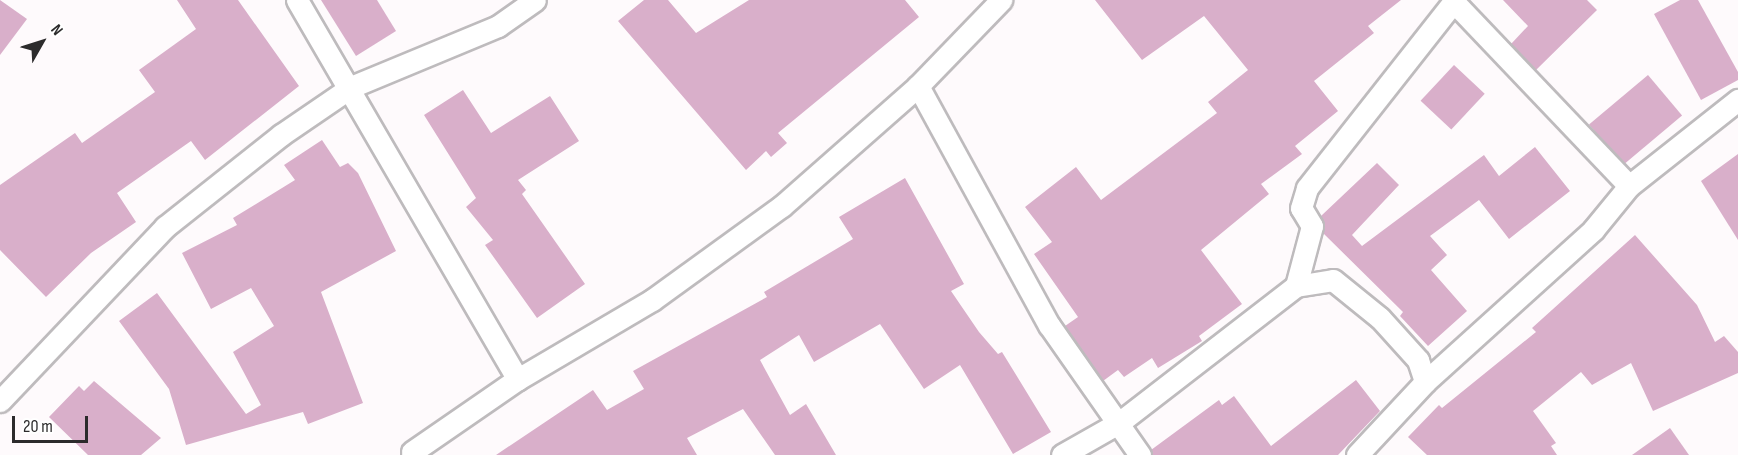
<!DOCTYPE html>
<style>
body{margin:0}
#map{position:relative;width:1738px;height:455px;overflow:hidden;background:#fefafc;font-family:"Sofia Sans Condensed",sans-serif}
div>[style]{position:absolute}
.building>*{inset:0;background:#d9afca;transform-origin:0 0}
.roads{filter:drop-shadow(2px 0 #bebbbd) drop-shadow(-2px 0 #bebbbd) drop-shadow(0 2px #bebbbd) drop-shadow(0 -2px #bebbbd)}
.minor>*{height:21px;margin:-10.5px;padding:0 10.5px;transform-origin:10.5px;border-radius:10.5px;background:#fff}
span{translate:-50% -50%;white-space:nowrap;text-align:center;line-height:1.15;-webkit-text-stroke:4.5px #fff;paint-order:stroke}
.north{position:absolute;left:12px;top:12px;width:60px;height:60px;-webkit-text-stroke:4px #fff;paint-order:stroke;rotate:51deg;font-size:16px;font-weight:700;line-height:24px;text-align:center;color:#2c2b2c}
.north::after{content:'';display:block;margin:auto;width:21px;height:27px;background:#2c2b2c;clip-path:polygon(50% 0,100% 100%,50% 72%,0 100%)}
.scale{position:absolute;left:12px;top:416px;width:76px;height:27px;box-sizing:border-box;border:3px solid #2c2b2c;border-top:0;padding-left:8px;font-size:18px;line-height:21px;white-space:nowrap;color:#2c2b2c;-webkit-text-stroke:4px #fff;paint-order:stroke}
</style>
<div id="map">
<div class="building">
<i style="clip-path:polygon(0 0,27px 19px,0 55px)"></i>
<i style="clip-path:polygon(177px 0,238px 0,299px 86px,205px 160px,191px 141px,117px 193px,136px 222px,91px 253px,46px 297px,0 250px,0 185px,75px 133px,82px 143px,155px 92px,139px 70px,196px 29px)"></i>
<i style="clip-path:polygon(321px 0,377px 0,396px 31px,356px 56px)"></i>
<i style="clip-path:polygon(644px 0,668px 0,696px 33px,749px 0,905px 0,919px 17px,778px 133px,787px 143px,771px 157px,766px 151px,746px 170px,618px 21px)"></i>
<i style="clip-path:polygon(1095px 0,1401px 0,1368px 26px,1374px 33px,1314px 81px,1338px 111px,1295px 146px,1302px 154px,1261px 184px,1269px 194px,1201px 250px,1242px 304px,1199px 336px,1202px 341px,1158px 368px,1152px 358px,1124px 377px,1118px 370px,1103px 381px,1065px 326px,1078px 317px,1034px 254px,1052px 242px,1025px 207px,1076px 167px,1101px 200px,1217px 113px,1208px 102px,1248px 70px,1204px 16px,1142px 60px)"></i>
<i style="clip-path:polygon(1503px 0,1587px 0,1597px 10px,1536px 70px,1511px 44px,1528px 26px)"></i>
<i style="clip-path:polygon(1680px 0,1698px 0,1738px 72px,1738px 80px,1701px 100px,1654px 14px)"></i>
<i style="left:1454px;top:65px;width:42px;height:49px;rotate:43deg"></i>
<i style="left:1648px;top:75px;width:53px;height:77px;rotate:50deg"></i>
<i style="clip-path:polygon(463px 90px,491px 133px,550px 96px,579px 141px,518px 180px,526px 190px,522px 194px,585px 284px,537px 318px,485px 245px,493px 240px,466px 207px,476px 198px,424px 115px)"></i>
<i style="clip-path:polygon(322px 140px,340px 167px,348px 163px,358px 173px,396px 251px,321px 292px,363px 403px,308px 424px,303px 412px,186px 445px,169px 389px,119px 321px,157px 293px,246px 414px,261px 405px,233px 352px,274px 326px,251px 288px,211px 309px,182px 253px,237px 225px,233px 218px,295px 180px,284px 165px)"></i>
<i style="clip-path:polygon(1535px 147px,1570px 191px,1509px 239px,1479px 200px,1430px 236px,1447px 255px,1431px 270px,1467px 311px,1428px 346px,1400px 316px,1403px 312px,1323px 233px,1321px 216px,1377px 163px,1399px 185px,1352px 235px,1362px 246px,1484px 155px,1499px 176px)"></i>
<i style="clip-path:polygon(1738px 154px,1738px 240px,1701px 181px)"></i>
<i style="clip-path:polygon(905px 178px,964px 284px,951px 291px,979px 332px,998px 354px,1002px 352px,1051px 432px,1013px 454px,960px 365px,924px 389px,880px 324px,814px 362px,799px 335px,760px 360px,790px 415px,806px 404px,836px 455px,775px 455px,743px 409px,687px 438px,697px 455px,496px 455px,593px 390px,607px 410px,644px 389px,633px 371px,767px 297px,764px 292px,853px 239px,839px 217px)"></i>
<i style="clip-path:polygon(1635px 235px,1697px 305px,1715px 342px,1724px 336px,1738px 352px,1738px 373px,1653px 411px,1631px 363px,1592px 385px,1581px 372px,1533px 411px,1556px 443px,1551px 446px,1557px 455px,1427px 455px,1408px 437px,1439px 405px,1442px 408px,1536px 332px,1532px 328px)"></i>
<i style="clip-path:polygon(1356px 380px,1380px 411px,1338px 455px,1153px 455px,1151px 450px,1219px 400px,1222px 405px,1234px 396px,1271px 446px)"></i>
<i style="clip-path:polygon(94px 381px,161px 438px,141px 455px,88px 455px,49px 417px,79px 386px,84px 391px)"></i>
<i style="clip-path:polygon(1670px 428px,1689px 455px,1632px 455px)"></i>
</div>
<div class="roads">
<div class="minor">
<i style="left:297px;top:0;width:439px;rotate:59.8deg"></i>
<i style="left:1453px;top:1px;width:255px;rotate:46.4deg"></i>
<i style="left:918px;top:86px;width:273px;rotate:61.3deg"></i>
<i style="left:1049px;top:325px;width:159px;rotate:55deg"></i>
<i style="left:1296px;top:286px;width:62px;rotate:-75.1deg"></i>
<i style="left:1312px;top:226px;width:21px;rotate:-121deg"></i>
<i style="left:1301px;top:208px;width:21px;rotate:-73deg"></i>
<i style="left:1307px;top:188px;width:239px;rotate:-51.8deg"></i>
<i style="left:0;top:401px;width:240px;rotate:-46.5deg"></i>
<i style="left:165px;top:227px;width:148px;rotate:-38.4deg"></i>
<i style="left:281px;top:135px;width:85px;rotate:-34.4deg"></i>
<i style="left:351px;top:87px;width:159px;rotate:-22.5deg"></i>
<i style="left:498px;top:26px;width:45px;rotate:-35.1deg"></i>
<i style="left:412px;top:452px;width:129px;rotate:-34.6deg"></i>
<i style="left:518px;top:379px;width:156px;rotate:-30.5deg"></i>
<i style="left:652px;top:300px;width:160px;rotate:-35.9deg"></i>
<i style="left:782px;top:206px;width:181px;rotate:-41.4deg"></i>
<i style="left:918px;top:86px;width:120px;rotate:-46deg"></i>
<i style="left:1062px;top:455px;width:67px;rotate:-29.6deg"></i>
<i style="left:1120px;top:422px;width:222px;rotate:-37.7deg"></i>
<i style="left:1296px;top:286px;width:37px;rotate:-9deg"></i>
<i style="left:1333px;top:280px;width:60px;rotate:39deg"></i>
<i style="left:1380px;top:318px;width:57px;rotate:47.9deg"></i>
<i style="left:1418px;top:360px;width:23px;rotate:72deg"></i>
<i style="left:1357px;top:455px;width:100px;rotate:-47deg"></i>
<i style="left:1425px;top:382px;width:227px;rotate:-42.1deg"></i>
<i style="left:1593px;top:230px;width:57px;rotate:-50.7deg"></i>
<i style="left:1629px;top:186px;width:139px;rotate:-38.3deg"></i>
</div>
</div>
<div class="north">N</div>
<div class="scale">20 m</div>
</div>
